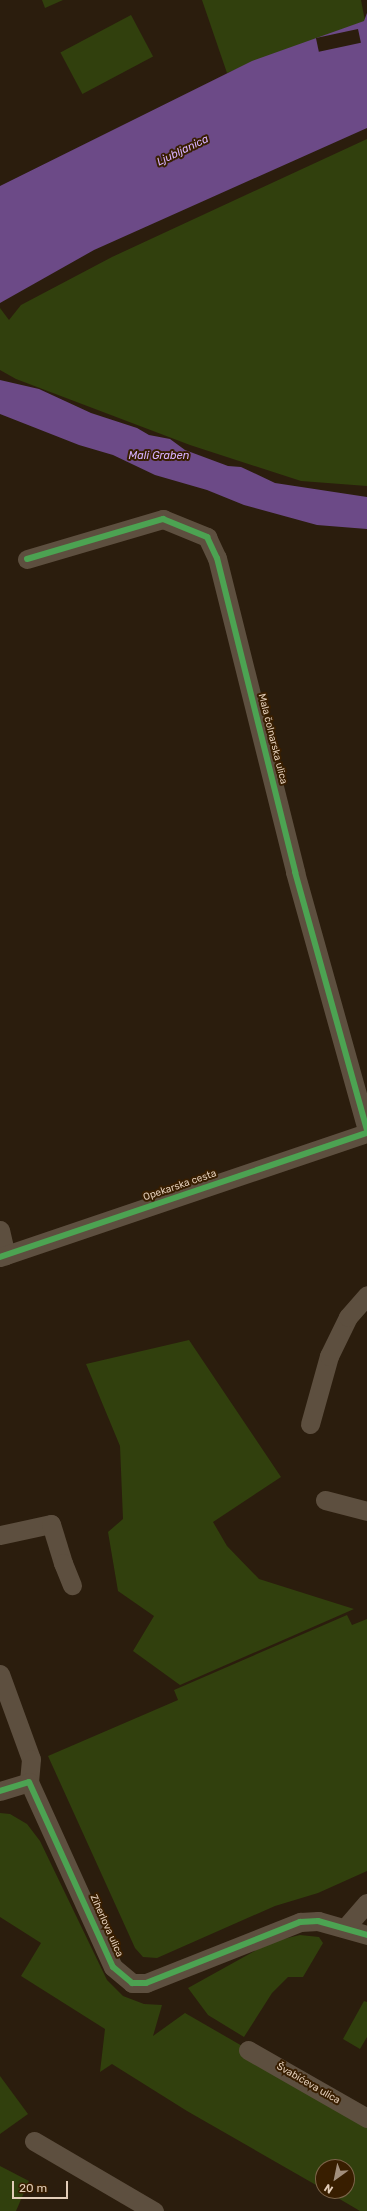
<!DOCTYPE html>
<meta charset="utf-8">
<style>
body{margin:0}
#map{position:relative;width:367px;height:2211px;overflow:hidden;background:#2b1d0d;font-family:Rubik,sans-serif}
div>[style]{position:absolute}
.green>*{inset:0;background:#31400d;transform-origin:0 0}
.water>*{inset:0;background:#6c4a87}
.pier>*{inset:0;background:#2b1d0d;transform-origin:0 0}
.minor>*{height:19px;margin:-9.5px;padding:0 9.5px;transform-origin:9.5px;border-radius:9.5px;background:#5d4f3f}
.cycleway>*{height:6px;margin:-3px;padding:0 3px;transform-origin:3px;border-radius:3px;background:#4ca352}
span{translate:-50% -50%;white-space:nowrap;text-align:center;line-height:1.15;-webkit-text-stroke:4px #381e00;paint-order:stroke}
.street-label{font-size:10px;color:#e2cdb8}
.water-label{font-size:11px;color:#d6b0fd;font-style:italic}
.north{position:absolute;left:315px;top:2159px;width:40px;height:40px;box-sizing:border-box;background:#381e00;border:1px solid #7c644a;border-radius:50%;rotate:213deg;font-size:11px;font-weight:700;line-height:16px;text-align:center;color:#e2cdb8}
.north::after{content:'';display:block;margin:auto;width:14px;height:18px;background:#a28f7c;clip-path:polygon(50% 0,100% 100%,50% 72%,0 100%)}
.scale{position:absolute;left:12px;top:2181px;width:56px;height:18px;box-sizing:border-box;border:2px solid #e2cdb8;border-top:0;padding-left:5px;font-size:12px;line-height:14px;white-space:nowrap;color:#e2cdb8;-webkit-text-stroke:3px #381e00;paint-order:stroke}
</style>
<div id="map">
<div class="green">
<i style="clip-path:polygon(42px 0,63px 0,45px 8px)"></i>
<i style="clip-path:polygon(202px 0,361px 0,365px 21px,227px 73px)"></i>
<i style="left:131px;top:15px;width:47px;height:80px;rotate:62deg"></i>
<i style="clip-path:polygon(367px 139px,367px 486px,301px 481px,190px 445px,16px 379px,0 370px,0 308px,9px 320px,21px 305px,112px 257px)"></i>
<i style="clip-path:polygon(189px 1340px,281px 1477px,213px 1522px,227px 1546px,259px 1579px,354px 1609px,180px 1685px,133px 1651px,154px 1616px,118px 1591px,108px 1532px,123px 1519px,120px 1446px,86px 1364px)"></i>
<i style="clip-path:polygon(347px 1615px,352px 1625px,367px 1619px,367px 1871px,318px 1893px,275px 1906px,157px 1958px,143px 1957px,135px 1948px,48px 1756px,178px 1700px,174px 1690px)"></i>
<i style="clip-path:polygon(0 1813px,10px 1814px,27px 1824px,40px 1841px,107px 1980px,123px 1996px,144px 2004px,162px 2005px,153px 2036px,185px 2013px,367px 2118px,367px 2211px,360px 2211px,326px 2191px,347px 2191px,347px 2167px,323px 2167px,323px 2189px,187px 2111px,112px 2064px,100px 2072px,105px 2029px,21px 1976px,41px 1943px,0 1917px)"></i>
<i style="clip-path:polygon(300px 1935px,319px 1937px,323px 1943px,303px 1977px,288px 1977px,272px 1993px,244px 2037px,208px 2015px,188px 1988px,271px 1942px)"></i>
<i style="clip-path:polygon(364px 2001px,367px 2002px,367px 2037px,360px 2049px,343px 2039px)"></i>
<i style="clip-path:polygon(0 2076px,28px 2114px,0 2134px)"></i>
<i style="clip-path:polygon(0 2166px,29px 2181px,16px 2211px,0 2211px)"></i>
</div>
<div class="water">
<i style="clip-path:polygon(367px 13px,367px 128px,94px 250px,0 303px,0 186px,252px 61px,364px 21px)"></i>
<i style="clip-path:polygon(0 380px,39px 389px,91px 413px,137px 428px,149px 435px,170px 439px,185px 450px,228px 466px,241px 467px,275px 483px,367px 497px,367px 529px,317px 525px,244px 505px,207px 490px,155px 475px,113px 455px,79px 445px,0 414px)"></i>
</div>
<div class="pier">
<i style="left:358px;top:29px;width:14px;height:43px;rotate:78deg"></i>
</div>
<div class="minor">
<i style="left:27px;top:559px;width:142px;rotate:-16.4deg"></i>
<i style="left:163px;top:519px;width:48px;rotate:22.2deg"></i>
<i style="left:207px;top:537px;width:23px;rotate:65deg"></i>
<i style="left:217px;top:558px;width:324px;rotate:76deg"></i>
<i style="left:295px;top:872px;width:268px;rotate:74.4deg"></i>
<i style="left:0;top:1230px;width:26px;rotate:77deg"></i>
<i style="left:0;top:1257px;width:387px;rotate:-18.7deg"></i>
<i style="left:310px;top:1424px;width:71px;rotate:-74.4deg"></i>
<i style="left:329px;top:1356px;width:43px;rotate:-64deg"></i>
<i style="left:348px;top:1317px;width:29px;rotate:-49deg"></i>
<i style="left:325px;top:1500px;width:43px;rotate:14.7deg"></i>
<i style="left:0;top:1535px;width:52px;rotate:-12.2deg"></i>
<i style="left:51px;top:1524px;width:41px;rotate:72.9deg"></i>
<i style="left:63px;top:1563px;width:24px;rotate:68deg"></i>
<i style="left:0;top:1674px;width:90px;rotate:70deg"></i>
<i style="left:31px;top:1759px;width:23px;rotate:95deg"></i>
<i style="left:0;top:1791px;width:30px;rotate:-17deg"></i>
<i style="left:29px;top:1782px;width:203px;rotate:65.6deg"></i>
<i style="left:113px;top:1967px;width:25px;rotate:40deg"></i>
<i style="left:132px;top:1983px;width:14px"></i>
<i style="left:146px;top:1983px;width:166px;rotate:-21.6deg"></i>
<i style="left:300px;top:1922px;width:18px;rotate:-3deg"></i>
<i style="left:318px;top:1921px;width:51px;rotate:15.9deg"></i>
<i style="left:345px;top:1928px;width:33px;rotate:-49deg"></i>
<i style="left:248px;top:2050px;width:137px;rotate:29.7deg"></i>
<i style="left:34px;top:2141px;width:139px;rotate:30.3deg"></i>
</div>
<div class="cycleway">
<i style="left:27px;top:559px;width:142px;rotate:-16.4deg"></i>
<i style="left:163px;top:519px;width:48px;rotate:22.2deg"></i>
<i style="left:207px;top:537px;width:23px;rotate:65deg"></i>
<i style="left:217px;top:558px;width:324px;rotate:76deg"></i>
<i style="left:295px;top:872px;width:268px;rotate:74.4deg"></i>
<i style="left:0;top:1257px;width:387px;rotate:-18.7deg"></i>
<i style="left:0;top:1791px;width:30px;rotate:-17deg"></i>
<i style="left:29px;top:1782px;width:203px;rotate:65.6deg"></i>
<i style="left:113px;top:1967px;width:25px;rotate:40deg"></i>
<i style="left:132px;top:1983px;width:14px"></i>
<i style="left:146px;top:1983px;width:166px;rotate:-21.6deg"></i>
<i style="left:300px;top:1922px;width:18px;rotate:-3deg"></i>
<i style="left:318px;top:1921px;width:51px;rotate:15.9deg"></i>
</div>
<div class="street-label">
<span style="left:272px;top:739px;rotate:76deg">Mala čolnarska ulica</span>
<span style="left:180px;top:1186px;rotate:-19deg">Opekarska cesta</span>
<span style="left:106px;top:1926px;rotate:66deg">Ziherlova ulica</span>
<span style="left:308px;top:2084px;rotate:30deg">Švabićeva ulica</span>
</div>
<div class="water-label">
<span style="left:183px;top:151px;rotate:-26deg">Ljubljanica</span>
<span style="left:159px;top:456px">Mali Graben</span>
</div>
<div class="north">N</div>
<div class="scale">20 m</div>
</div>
